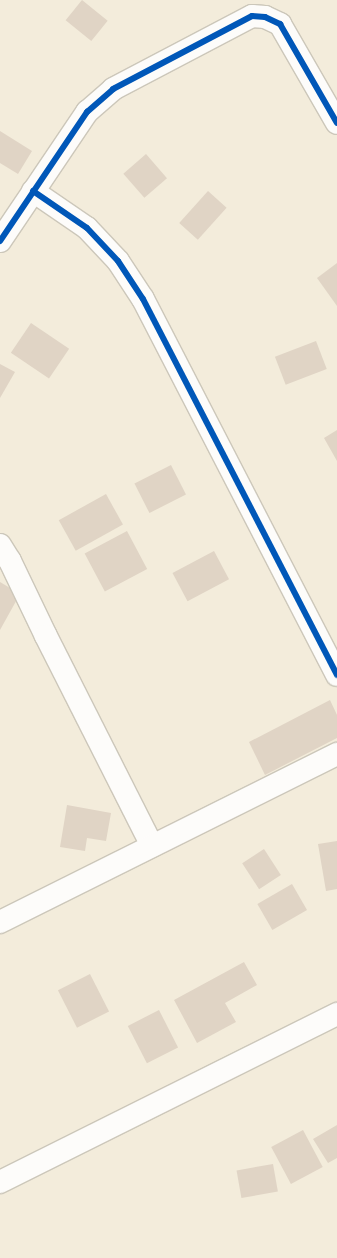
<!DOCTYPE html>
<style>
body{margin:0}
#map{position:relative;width:337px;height:1258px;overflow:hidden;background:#f3ecdb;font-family:"Asap Condensed",sans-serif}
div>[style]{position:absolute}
.building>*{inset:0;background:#e0d4c5;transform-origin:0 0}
.roads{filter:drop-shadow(1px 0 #ccc7ba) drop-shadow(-1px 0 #ccc7ba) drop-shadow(0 1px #ccc7ba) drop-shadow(0 -1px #ccc7ba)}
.minor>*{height:22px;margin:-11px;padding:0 11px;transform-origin:11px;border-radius:11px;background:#fdfcfa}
.cycleway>*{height:6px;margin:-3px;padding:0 3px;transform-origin:3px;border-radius:3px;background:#0057b8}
span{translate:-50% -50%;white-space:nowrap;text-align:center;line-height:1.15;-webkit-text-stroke:3.5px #fdefd1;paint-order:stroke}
</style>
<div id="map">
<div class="building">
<i style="left:82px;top:0;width:33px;height:26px;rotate:39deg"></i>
<i style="clip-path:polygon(0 131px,32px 151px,18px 174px,0 163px)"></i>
<i style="left:146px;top:154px;width:32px;height:30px;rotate:49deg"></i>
<i style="left:208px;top:191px;width:25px;height:43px;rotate:42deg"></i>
<i style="clip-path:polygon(337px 263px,337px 306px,317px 278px)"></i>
<i style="left:31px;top:323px;width:46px;height:36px;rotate:34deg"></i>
<i style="left:316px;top:341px;width:30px;height:44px;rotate:69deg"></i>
<i style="clip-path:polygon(0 364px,15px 372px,0 398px)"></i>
<i style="clip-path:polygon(337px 430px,337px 461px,324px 438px)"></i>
<i style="left:171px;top:465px;width:33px;height:41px;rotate:63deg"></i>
<i style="left:106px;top:494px;width:35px;height:54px;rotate:61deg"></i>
<i style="left:127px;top:531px;width:43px;height:48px;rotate:62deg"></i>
<i style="left:214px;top:551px;width:32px;height:47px;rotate:62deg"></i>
<i style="clip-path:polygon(0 582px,20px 594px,0 630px)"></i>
<i style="clip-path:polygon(330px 700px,337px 715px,337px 738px,265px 775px,249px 742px)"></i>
<i style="clip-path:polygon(67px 805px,111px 813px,106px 841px,87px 838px,85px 851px,60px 847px)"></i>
<i style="clip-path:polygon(337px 841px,337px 889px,326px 891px,318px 844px)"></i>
<i style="left:264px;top:849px;width:31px;height:26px;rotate:57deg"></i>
<i style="left:292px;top:884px;width:30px;height:40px;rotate:60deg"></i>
<i style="clip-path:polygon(244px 962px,257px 985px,225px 1003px,236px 1022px,197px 1043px,174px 1000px)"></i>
<i style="left:90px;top:974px;width:42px;height:36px;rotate:63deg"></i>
<i style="left:159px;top:1010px;width:42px;height:35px;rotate:63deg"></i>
<i style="clip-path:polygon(337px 1125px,337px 1158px,328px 1163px,313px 1139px)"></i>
<i style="left:303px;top:1130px;width:42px;height:36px;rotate:62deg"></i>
<i style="left:273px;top:1164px;width:28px;height:37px;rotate:80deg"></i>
</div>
<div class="roads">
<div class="minor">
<i style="left:33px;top:191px;width:65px;rotate:34.4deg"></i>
<i style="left:87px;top:228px;width:45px;rotate:46.8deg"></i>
<i style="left:118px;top:261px;width:45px;rotate:56.7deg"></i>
<i style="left:143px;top:299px;width:423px;rotate:62.7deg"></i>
<i style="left:0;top:241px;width:156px;rotate:-56deg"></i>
<i style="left:87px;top:112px;width:35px;rotate:-41deg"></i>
<i style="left:113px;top:89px;width:157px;rotate:-27.7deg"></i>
<i style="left:252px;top:16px;width:13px;rotate:4deg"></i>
<i style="left:265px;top:17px;width:17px;rotate:25deg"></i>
<i style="left:280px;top:24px;width:114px;rotate:60.1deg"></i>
<i style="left:0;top:545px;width:19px;rotate:58deg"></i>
<i style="left:10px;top:561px;width:83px;rotate:64.4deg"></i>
<i style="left:46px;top:636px;width:235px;rotate:63.2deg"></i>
<i style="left:0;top:922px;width:377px;rotate:-26.5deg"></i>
<i style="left:0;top:1182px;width:377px;rotate:-26.5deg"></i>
</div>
</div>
<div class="cycleway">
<i style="left:33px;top:191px;width:65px;rotate:34.4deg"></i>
<i style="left:87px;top:228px;width:45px;rotate:46.8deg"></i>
<i style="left:118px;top:261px;width:45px;rotate:56.7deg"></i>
<i style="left:143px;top:299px;width:423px;rotate:62.7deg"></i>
<i style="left:0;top:241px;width:156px;rotate:-56deg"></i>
<i style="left:87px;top:112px;width:35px;rotate:-41deg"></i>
<i style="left:113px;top:89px;width:157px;rotate:-27.7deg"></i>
<i style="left:252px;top:16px;width:13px;rotate:4deg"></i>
<i style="left:265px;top:17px;width:17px;rotate:25deg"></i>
<i style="left:280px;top:24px;width:114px;rotate:60.1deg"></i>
</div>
</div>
